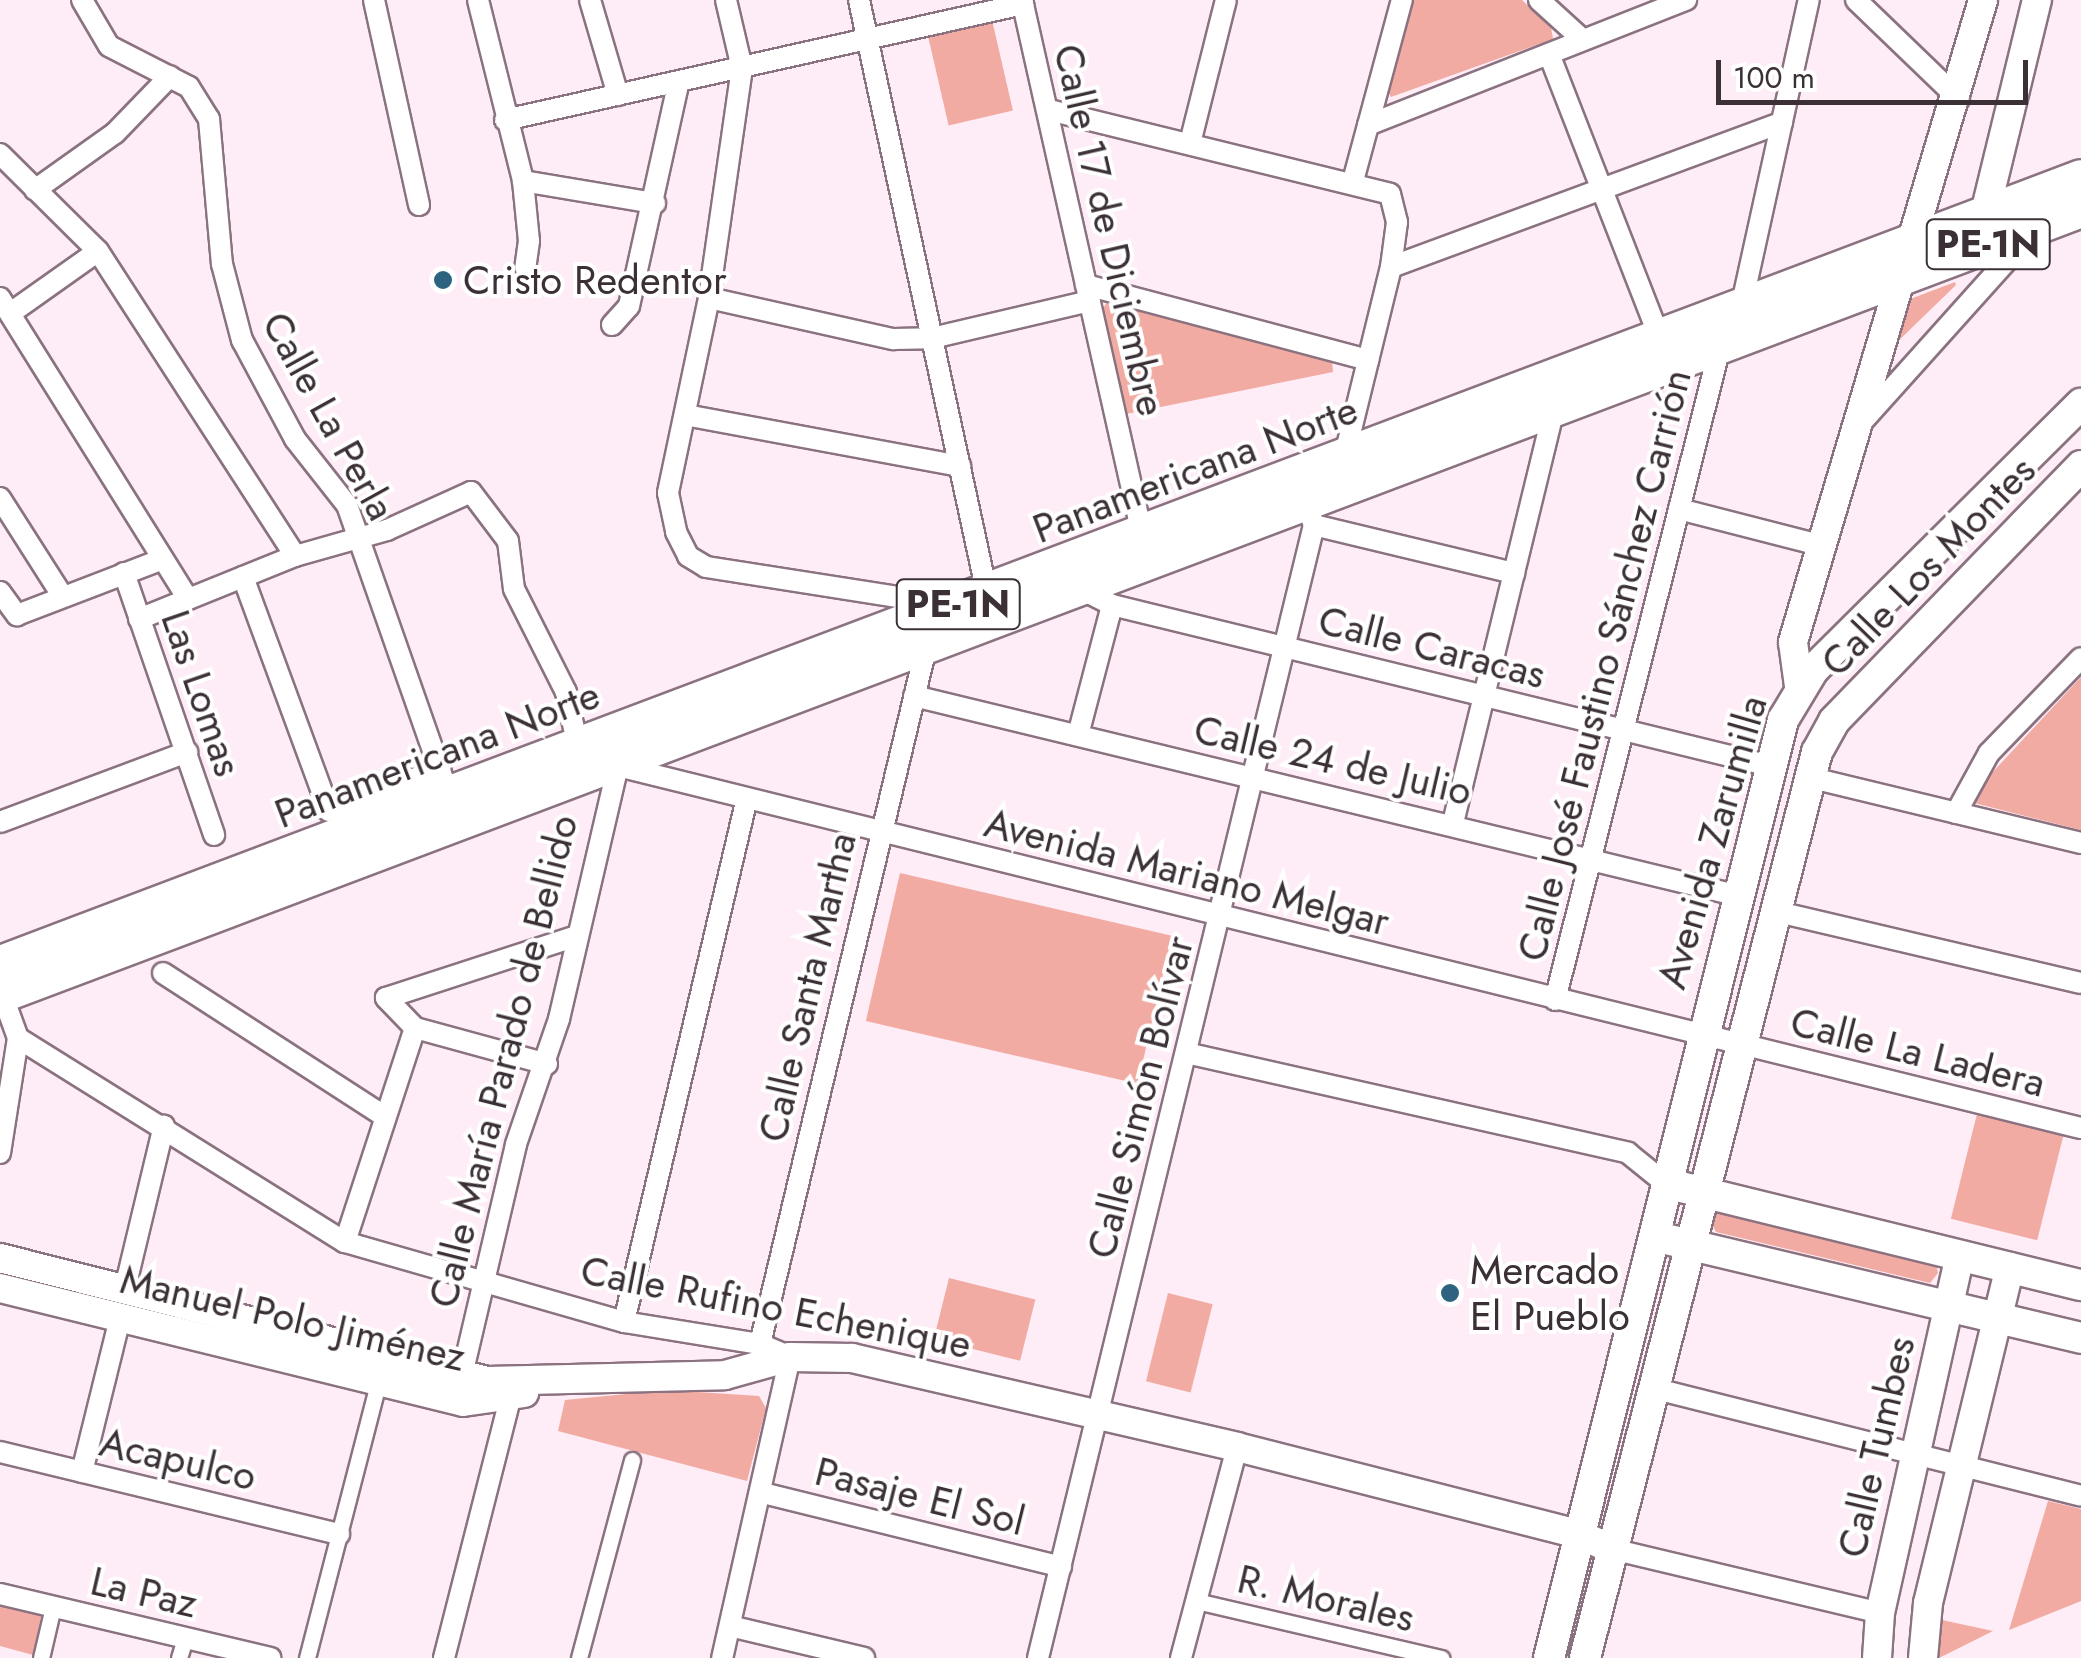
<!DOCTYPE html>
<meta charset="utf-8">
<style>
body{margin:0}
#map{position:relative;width:2081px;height:1658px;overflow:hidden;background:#feedf7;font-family:Jost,sans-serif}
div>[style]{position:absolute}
.green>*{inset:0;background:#f2aba2;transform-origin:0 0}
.roads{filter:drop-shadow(2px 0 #8b7280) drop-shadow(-2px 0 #8b7280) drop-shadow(0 2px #8b7280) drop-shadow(0 -2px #8b7280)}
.pedestrian>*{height:15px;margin:-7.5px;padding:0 7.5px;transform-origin:7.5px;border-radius:7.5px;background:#fff}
.minor>*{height:20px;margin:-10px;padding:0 10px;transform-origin:10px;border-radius:10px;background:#fff}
.tertiary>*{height:28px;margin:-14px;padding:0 14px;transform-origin:14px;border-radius:14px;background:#fff}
.secondary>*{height:30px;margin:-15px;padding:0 15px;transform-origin:15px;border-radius:15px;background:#fff}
.trunk>*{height:35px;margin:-17.5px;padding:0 17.5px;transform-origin:17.5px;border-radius:17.5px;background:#fff}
.dots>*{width:28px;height:28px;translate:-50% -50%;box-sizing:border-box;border:5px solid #fff;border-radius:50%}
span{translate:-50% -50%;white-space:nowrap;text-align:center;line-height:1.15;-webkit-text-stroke:8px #fff;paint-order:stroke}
.shield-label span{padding:2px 8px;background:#fff;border:2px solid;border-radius:8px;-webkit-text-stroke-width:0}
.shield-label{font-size:38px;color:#3a3036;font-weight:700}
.street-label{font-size:40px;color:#3a3036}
.poi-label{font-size:40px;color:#3a3036}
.left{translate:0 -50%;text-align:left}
.scale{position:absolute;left:1716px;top:60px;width:312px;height:45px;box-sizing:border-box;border:5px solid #3a3036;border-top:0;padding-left:12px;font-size:30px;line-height:35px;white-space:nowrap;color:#3a3036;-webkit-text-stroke:8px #fff;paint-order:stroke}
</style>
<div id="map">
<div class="green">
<i style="clip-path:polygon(1409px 0,1522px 0,1551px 27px,1553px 39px,1391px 97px,1385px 86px)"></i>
<i style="left:992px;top:20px;width:93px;height:66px;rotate:77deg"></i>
<i style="clip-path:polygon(1955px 282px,1956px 285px,1893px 346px,1905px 301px)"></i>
<i style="clip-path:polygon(1108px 301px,1332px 361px,1333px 372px,1126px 414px,1101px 311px)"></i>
<i style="clip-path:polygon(2081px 677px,2081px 830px,1974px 803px,1977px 789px)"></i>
<i style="left:900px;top:873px;width:279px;height:152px;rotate:13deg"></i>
<i style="left:1977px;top:1114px;width:89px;height:108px;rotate:14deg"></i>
<i style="clip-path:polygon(1717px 1210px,1936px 1265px,1938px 1273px,1930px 1283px,1716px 1232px,1710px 1220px)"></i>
<i style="left:949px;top:1278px;width:89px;height:63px;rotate:14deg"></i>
<i style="left:1168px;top:1293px;width:46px;height:91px;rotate:14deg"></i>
<i style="clip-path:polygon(667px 1390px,759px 1396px,766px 1408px,747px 1481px,558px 1431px,565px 1400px)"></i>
<i style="clip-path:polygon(2048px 1501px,2081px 1509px,2081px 1601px,2009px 1630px)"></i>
<i style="clip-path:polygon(0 1602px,42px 1612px,33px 1655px,0 1646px)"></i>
<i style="clip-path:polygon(1942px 1620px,1993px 1631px,1939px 1658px)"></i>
</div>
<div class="roads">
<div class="pedestrian">
<i style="left:1196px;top:1601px;width:252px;rotate:13.1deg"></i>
<i style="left:41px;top:1658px;width:52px;rotate:-76.8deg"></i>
<i style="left:179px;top:1658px;width:21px;rotate:-73deg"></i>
<i style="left:307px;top:1658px;width:284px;rotate:-75.5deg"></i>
<i style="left:579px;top:1658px;width:205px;rotate:-75deg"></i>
</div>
<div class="minor">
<i style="left:82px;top:0;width:53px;rotate:59.6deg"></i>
<i style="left:109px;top:46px;width:90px;rotate:27.1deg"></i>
<i style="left:189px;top:87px;width:38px;rotate:58deg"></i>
<i style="left:209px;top:119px;width:146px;rotate:84.9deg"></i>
<i style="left:222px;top:264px;width:79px;rotate:75.3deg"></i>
<i style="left:242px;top:340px;width:112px;rotate:61.8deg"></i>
<i style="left:295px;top:439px;width:84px;rotate:51.8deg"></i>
<i style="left:347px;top:505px;width:308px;rotate:70.7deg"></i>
<i style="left:374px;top:0;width:210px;rotate:77.6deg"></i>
<i style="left:478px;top:0;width:187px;rotate:76deg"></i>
<i style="left:523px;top:181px;width:60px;rotate:84.3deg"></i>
<i style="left:529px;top:241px;width:27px;rotate:98deg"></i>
<i style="left:590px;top:0;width:99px;rotate:73.6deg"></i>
<i style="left:726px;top:0;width:70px;rotate:76.8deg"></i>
<i style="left:742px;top:68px;width:232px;rotate:98.2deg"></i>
<i style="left:709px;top:298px;width:199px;rotate:101.9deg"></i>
<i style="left:668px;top:493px;width:40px;rotate:78deg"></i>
<i style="left:676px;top:532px;width:27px;rotate:63deg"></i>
<i style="left:688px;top:556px;width:21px;rotate:31deg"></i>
<i style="left:706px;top:567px;width:234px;rotate:8.9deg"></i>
<i style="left:859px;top:0;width:607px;rotate:77.82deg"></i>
<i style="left:1022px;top:0;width:547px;rotate:77.33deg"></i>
<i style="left:1539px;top:0;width:59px;rotate:42.3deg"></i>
<i style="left:1856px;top:0;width:143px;rotate:43.9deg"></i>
<i style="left:1549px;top:54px;width:306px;rotate:68.7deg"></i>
<i style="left:1049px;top:110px;width:351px;rotate:13.8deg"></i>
<i style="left:1390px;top:194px;width:29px;rotate:76deg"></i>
<i style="left:1397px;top:222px;width:45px;rotate:97.6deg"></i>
<i style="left:1391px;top:267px;width:197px;rotate:103.8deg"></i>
<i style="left:505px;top:120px;width:531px;rotate:-12.62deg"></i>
<i style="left:1368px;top:125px;width:342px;rotate:-21.5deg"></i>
<i style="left:1190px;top:143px;width:147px;rotate:-75.9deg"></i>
<i style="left:0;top:154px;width:138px;rotate:44.7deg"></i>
<i style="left:98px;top:251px;width:363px;rotate:57.1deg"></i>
<i style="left:523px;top:181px;width:134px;rotate:9.5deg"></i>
<i style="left:1353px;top:181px;width:188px;rotate:-74.9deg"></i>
<i style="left:35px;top:190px;width:98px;rotate:-35.5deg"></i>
<i style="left:115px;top:133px;width:79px;rotate:-46deg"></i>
<i style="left:1391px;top:267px;width:417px;rotate:-20.3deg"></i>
<i style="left:1086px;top:285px;width:292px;rotate:14.9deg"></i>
<i style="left:0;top:298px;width:355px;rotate:58deg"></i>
<i style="left:709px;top:298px;width:189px;rotate:12.6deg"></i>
<i style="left:893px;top:339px;width:39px;rotate:-1deg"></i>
<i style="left:932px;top:338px;width:162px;rotate:-13.2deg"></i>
<i style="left:1741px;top:308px;width:315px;rotate:-77.6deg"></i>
<i style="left:12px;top:312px;width:105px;rotate:-35.3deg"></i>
<i style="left:612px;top:325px;width:25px;rotate:-48deg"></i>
<i style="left:629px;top:306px;width:230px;rotate:-77.5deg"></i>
<i style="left:685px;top:415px;width:280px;rotate:10.5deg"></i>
<i style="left:1862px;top:422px;width:251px;rotate:-48.1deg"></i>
<i style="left:0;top:498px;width:117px;rotate:57.5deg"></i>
<i style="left:1679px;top:509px;width:149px;rotate:14.4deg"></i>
<i style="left:1314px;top:525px;width:206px;rotate:13.5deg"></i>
<i style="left:124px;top:573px;width:277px;rotate:71deg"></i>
<i style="left:243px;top:577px;width:249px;rotate:69.8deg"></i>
<i style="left:329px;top:811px;width:119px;rotate:-20.7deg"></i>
<i style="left:1079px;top:588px;width:37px;rotate:27deg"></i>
<i style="left:1112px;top:605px;width:678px;rotate:13.73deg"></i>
<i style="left:0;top:592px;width:29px;rotate:54deg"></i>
<i style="left:17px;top:615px;width:156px;rotate:-21deg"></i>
<i style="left:139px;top:619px;width:168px;rotate:-22deg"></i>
<i style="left:295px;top:556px;width:96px;rotate:-15.8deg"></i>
<i style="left:387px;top:530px;width:92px;rotate:-24.3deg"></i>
<i style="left:471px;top:492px;width:61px;rotate:52.9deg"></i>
<i style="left:508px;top:541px;width:48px;rotate:82.9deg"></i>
<i style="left:514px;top:589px;width:115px;rotate:63.2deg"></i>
<i style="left:566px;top:692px;width:56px;rotate:77.7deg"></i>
<i style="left:914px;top:696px;width:845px;rotate:13.62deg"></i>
<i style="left:1078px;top:735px;width:134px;rotate:-75.3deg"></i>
<i style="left:1808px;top:777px;width:281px;rotate:13.6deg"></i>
<i style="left:1956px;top:813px;width:68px;rotate:-61.2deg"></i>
<i style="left:1989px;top:753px;width:132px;rotate:-45.9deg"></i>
<i style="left:0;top:822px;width:200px;rotate:-20.5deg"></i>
<i style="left:1453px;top:823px;width:423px;rotate:-76.3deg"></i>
<i style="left:1774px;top:911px;width:315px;rotate:13.2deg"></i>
<i style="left:163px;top:973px;width:263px;rotate:32.9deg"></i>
<i style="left:2px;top:994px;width:47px;rotate:70deg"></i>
<i style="left:18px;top:1038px;width:385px;rotate:32deg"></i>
<i style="left:345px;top:1242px;width:290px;rotate:16deg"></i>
<i style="left:624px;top:1322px;width:138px;rotate:9.2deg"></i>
<i style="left:760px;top:1344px;width:33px;rotate:23deg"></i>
<i style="left:790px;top:1357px;width:309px;rotate:102.7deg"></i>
<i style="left:1555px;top:1000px;width:674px;rotate:-75.82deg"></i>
<i style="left:1186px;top:1053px;width:453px;rotate:12.7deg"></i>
<i style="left:1628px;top:1153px;width:48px;rotate:39deg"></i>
<i style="left:547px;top:1064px;width:137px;rotate:-164.7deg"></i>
<i style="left:415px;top:1028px;width:42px;rotate:-134deg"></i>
<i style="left:386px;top:998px;width:198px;rotate:-18deg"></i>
<i style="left:0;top:1153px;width:116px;rotate:-81.1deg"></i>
<i style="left:345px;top:1242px;width:225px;rotate:-71.9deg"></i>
<i style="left:125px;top:1288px;width:167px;rotate:-76.5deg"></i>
<i style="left:624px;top:1322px;width:538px;rotate:-76.79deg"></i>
<i style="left:760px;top:1344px;width:716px;rotate:-76.59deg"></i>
<i style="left:462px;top:1375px;width:237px;rotate:-76.8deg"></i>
<i style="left:516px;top:1144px;width:132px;rotate:-71deg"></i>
<i style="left:559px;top:1019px;width:260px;rotate:-76.9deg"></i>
<i style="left:618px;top:766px;width:1507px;rotate:13.9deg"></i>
<i style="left:1652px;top:1388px;width:442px;rotate:14.1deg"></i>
<i style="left:0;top:1452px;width:349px;rotate:13.6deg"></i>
<i style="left:82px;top:1472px;width:158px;rotate:-76.1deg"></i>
<i style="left:763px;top:1493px;width:307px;rotate:13.9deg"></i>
<i style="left:1612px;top:1549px;width:276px;rotate:13.4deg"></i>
<i style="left:0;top:1594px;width:278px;rotate:13.3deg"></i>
<i style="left:730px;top:1626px;width:138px;rotate:13.4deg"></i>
<i style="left:444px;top:1658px;width:283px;rotate:-75.7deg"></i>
<i style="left:1038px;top:1658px;width:1166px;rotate:-76.31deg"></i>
<i style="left:1314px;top:525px;width:22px;rotate:-111deg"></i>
<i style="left:1181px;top:1658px;width:218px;rotate:-75.1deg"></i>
</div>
<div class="tertiary">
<i style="left:1985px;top:213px;width:219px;rotate:-76.3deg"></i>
<i style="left:1799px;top:686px;width:44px;rotate:-97.8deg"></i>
<i style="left:1793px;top:642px;width:670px;rotate:-73.51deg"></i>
<i style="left:0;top:1258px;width:502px;rotate:14.17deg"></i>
<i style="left:487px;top:1381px;width:238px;rotate:-1.4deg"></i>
<i style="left:725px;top:1375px;width:67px;rotate:-15.5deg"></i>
<i style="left:790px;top:1357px;width:62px;rotate:0.9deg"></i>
<i style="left:852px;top:1358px;width:395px;rotate:13deg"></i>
<i style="left:1237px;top:1447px;width:352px;rotate:14.3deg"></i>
<i style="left:1578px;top:1534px;width:37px;rotate:24deg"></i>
<i style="left:0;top:1288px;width:477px;rotate:13.8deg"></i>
<i style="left:463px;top:1402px;width:62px;rotate:-8.4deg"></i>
<i style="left:1877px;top:1658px;width:45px;rotate:-86.2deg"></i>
<i style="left:1880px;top:1613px;width:367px;rotate:-77.4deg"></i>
<i style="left:1923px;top:1658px;width:55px;rotate:-84.8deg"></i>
<i style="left:1928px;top:1603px;width:346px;rotate:-76.3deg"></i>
</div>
<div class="secondary">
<i style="left:1681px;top:1187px;width:412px;rotate:13.8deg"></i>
<i style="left:1670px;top:1240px;width:423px;rotate:13.4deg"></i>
<i style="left:1549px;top:1658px;width:967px;rotate:-75.99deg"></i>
<i style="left:1783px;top:720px;width:58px;rotate:-59deg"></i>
<i style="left:1813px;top:670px;width:378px;rotate:-44.8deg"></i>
<i style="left:1585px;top:1658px;width:935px;rotate:-75.64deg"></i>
<i style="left:1817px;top:752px;width:35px;rotate:-61deg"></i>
<i style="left:1834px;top:721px;width:355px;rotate:-45.9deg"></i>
</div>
<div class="trunk">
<i style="left:0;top:963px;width:2224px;rotate:-20.69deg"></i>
<i style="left:0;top:995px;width:2224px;rotate:-20.69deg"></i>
</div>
</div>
<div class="dots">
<i style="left:443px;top:280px;background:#2d637e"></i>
<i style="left:1450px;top:1293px;background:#2d637e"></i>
</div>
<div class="shield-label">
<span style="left:1988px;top:244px">PE-1N</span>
<span style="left:958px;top:604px">PE-1N</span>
</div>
<div class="street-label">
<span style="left:1110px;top:230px;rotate:77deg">Calle 17 de Diciembre</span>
<span style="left:329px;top:416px;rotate:61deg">Calle La Perla</span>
<span style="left:1195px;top:469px;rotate:-21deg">Panamericana Norte</span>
<span style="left:1928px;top:566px;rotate:-46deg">Calle Los Montes</span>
<span style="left:1432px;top:647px;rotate:14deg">Calle Caracas</span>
<span style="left:1604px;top:665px;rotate:-76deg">Calle José Faustino Sánchez Carrión</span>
<span style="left:202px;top:693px;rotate:71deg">Las Lomas</span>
<span style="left:437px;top:754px;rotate:-21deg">Panamericana Norte</span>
<span style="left:1333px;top:760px;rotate:13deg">Calle 24 de Julio</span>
<span style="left:1712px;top:842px;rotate:-74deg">Avenida Zarumilla</span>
<span style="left:1187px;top:872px;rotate:14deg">Avenida Mariano Melgar</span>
<span style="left:807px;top:987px;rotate:-77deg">Calle Santa Martha</span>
<span style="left:1918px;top:1052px;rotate:14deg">Calle La Ladera</span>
<span style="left:503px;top:1061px;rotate:-76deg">Calle María Parado de Bellido</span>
<span style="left:1140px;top:1097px;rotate:-76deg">Calle Simón Bolívar</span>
<span style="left:776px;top:1307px;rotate:11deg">Calle Rufino Echenique</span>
<span style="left:293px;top:1318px;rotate:13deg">Manuel Polo Jiménez</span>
<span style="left:1876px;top:1447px;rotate:-77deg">Calle Tumbes</span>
<span style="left:178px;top:1459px;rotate:13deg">Acapulco</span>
<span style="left:920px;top:1496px;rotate:14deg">Pasaje El Sol</span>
<span style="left:144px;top:1592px;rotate:13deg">La Paz</span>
<span style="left:1326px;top:1598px;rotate:13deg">R. Morales</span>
</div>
<div class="poi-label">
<span class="left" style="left:463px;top:280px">Cristo Redentor</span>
<span class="left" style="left:1470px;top:1293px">Mercado<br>El Pueblo</span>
</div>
<div class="scale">100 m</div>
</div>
